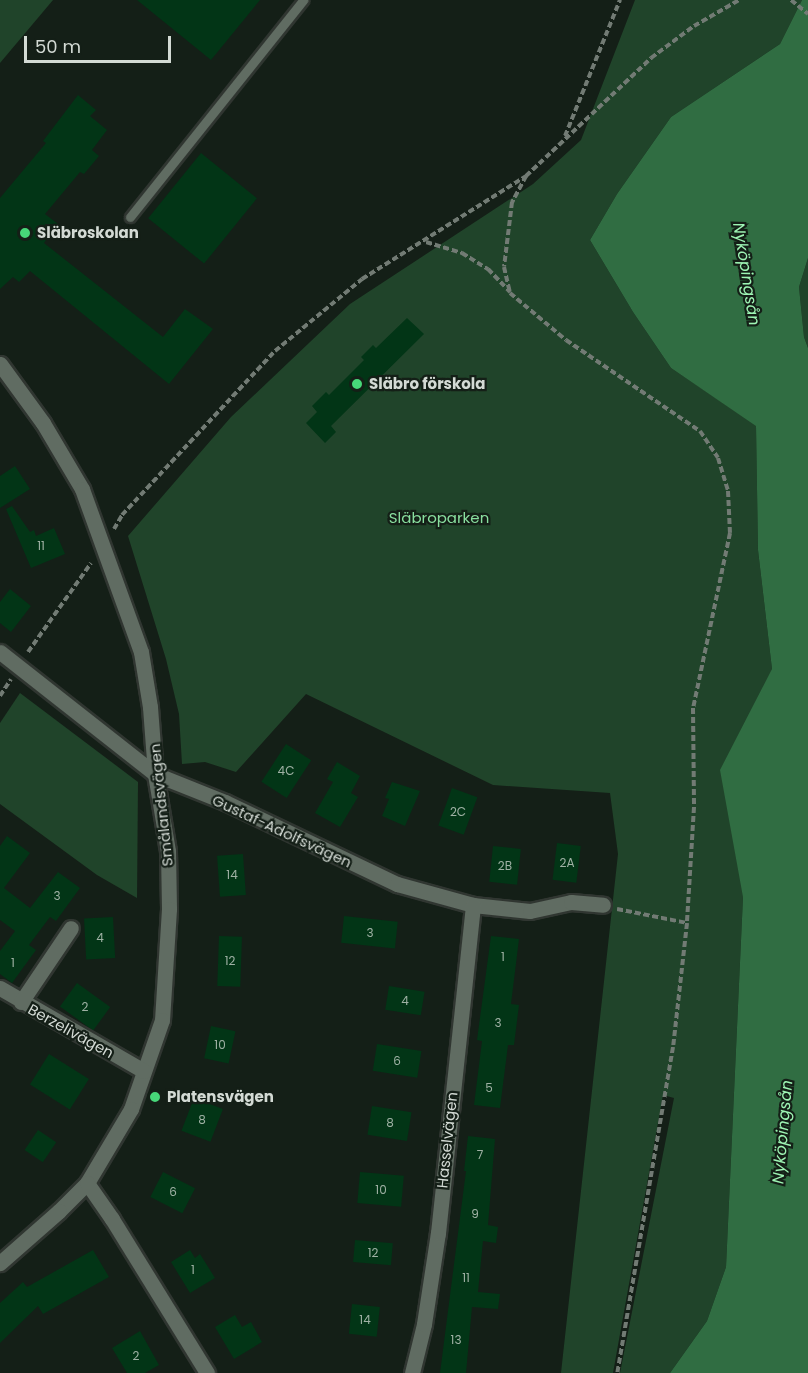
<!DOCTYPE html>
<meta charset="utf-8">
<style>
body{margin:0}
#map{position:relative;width:808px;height:1373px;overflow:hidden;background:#141f17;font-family:Poppins,sans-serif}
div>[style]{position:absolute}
.green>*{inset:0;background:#20442a}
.water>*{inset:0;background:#306d42}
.building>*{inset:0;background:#023516;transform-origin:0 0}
.path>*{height:4px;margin-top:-2px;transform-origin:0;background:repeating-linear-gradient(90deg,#727b74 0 6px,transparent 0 9px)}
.roads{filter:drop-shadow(2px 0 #303631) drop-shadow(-2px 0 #303631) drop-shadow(0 2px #303631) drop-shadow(0 -2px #303631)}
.lane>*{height:9px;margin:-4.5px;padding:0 4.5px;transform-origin:4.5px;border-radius:4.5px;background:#606c62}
.street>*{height:15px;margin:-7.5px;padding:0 7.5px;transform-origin:7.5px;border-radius:7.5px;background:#606c62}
.dots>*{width:16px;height:16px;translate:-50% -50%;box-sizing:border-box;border:3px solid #141f17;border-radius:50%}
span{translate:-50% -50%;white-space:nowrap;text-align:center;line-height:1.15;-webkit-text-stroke:4.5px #141f17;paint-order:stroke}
.number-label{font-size:12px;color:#9fb1a4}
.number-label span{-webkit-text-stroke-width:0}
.poi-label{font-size:15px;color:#d3dad4;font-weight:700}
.left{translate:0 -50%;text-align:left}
.park-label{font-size:15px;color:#89df9f}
.street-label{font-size:15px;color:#d3dad4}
.water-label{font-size:16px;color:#9ef5b4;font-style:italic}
.scale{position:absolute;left:24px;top:36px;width:147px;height:27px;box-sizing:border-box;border:3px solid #d3dad4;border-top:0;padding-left:8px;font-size:18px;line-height:21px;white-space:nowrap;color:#d3dad4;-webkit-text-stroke:4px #141f17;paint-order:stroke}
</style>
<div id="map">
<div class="green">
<i style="clip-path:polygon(0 0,53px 0,0 63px)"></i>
<i style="clip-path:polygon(635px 0,802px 0,780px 44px,671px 117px,617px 194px,590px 240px,633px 312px,671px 368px,756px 425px,758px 550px,772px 669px,743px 897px,726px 1267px,707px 1321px,670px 1373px,620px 1373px,674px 1098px,663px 1095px,613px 1373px,561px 1373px,618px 854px,610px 793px,493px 785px,306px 694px,236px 772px,205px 762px,182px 764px,179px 714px,166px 659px,128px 536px,231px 417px,350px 304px,533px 184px,581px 140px)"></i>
<i style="clip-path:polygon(808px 258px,808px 348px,804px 337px,799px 287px)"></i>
<i style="clip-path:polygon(20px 693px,138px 782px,137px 898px,97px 875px,0 804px,0 723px)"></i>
</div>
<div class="water">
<i style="clip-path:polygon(802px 0,808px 0,808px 258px,799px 287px,804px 337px,808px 348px,808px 1373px,670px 1373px,707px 1321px,726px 1267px,743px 897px,720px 770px,772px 669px,758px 550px,756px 426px,671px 368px,633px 312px,590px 240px,617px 194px,671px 117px,780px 44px)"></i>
</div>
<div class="building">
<i style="clip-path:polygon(137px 0,260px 0,211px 60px)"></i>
<i style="clip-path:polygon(78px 95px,96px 110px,90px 116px,107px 130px,92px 150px,99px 156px,84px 174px,80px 172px,45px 214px,58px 224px,44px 243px,163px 337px,185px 309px,213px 329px,169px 384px,30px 271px,19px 282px,13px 277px,0 289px,0 198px,46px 143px,43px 141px)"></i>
<i style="left:201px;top:153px;width:72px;height:84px;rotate:39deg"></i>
<i style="clip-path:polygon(407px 318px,424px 334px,331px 426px,336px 432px,325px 443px,306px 423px,317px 412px,312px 406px,326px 392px,329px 395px,364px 360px,361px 357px,373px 345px,376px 348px)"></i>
<i style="clip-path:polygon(15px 466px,30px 489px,0 508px,0 476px)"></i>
<i style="clip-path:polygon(12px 506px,30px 532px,34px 530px,36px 536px,54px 528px,65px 554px,31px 568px,6px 509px)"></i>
<i style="clip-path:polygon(10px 589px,31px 606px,11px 632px,0 623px,0 602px)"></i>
<i style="left:286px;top:744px;width:30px;height:45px;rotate:33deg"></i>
<i style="clip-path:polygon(337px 762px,360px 776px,351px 793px,358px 797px,340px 827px,315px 813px,333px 782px,327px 779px)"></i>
<i style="clip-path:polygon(392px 782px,420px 791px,405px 826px,382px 816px,389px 799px,385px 798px)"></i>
<i style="left:452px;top:788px;width:27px;height:40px;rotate:20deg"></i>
<i style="clip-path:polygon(7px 836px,30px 853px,4px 888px,30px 908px,58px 872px,80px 888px,56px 921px,50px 917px,29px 945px,36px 950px,12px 983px,0 974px,0 951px,15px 931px,0 920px,0 846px)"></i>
<i style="left:557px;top:843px;width:24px;height:37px;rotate:7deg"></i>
<i style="left:493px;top:846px;width:28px;height:36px;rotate:6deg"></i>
<i style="left:243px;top:854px;width:41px;height:26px;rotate:86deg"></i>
<i style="left:344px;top:916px;width:54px;height:27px;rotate:6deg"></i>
<i style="left:113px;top:917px;width:41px;height:29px;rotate:87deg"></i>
<i style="left:219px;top:936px;width:23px;height:50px;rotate:2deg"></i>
<i style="clip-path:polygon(491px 936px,519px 939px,511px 1004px,519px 1005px,514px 1045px,508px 1045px,500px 1108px,474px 1105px,482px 1041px,477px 1040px)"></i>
<i style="left:77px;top:983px;width:41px;height:29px;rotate:36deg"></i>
<i style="left:389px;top:986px;width:36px;height:24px;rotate:9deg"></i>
<i style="left:211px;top:1026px;width:25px;height:33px;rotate:12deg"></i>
<i style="left:377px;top:1044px;width:45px;height:27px;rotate:9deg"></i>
<i style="left:49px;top:1054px;width:47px;height:36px;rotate:32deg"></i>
<i style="left:194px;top:1098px;width:31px;height:35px;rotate:21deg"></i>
<i style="left:372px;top:1106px;width:40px;height:29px;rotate:9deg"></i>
<i style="left:38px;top:1130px;width:22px;height:24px;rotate:34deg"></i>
<i style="clip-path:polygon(468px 1136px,495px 1139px,488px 1225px,498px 1227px,496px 1243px,483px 1241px,478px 1292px,500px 1294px,498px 1309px,472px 1307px,466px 1373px,440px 1373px,466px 1171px,464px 1171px)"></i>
<i style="left:163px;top:1172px;width:36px;height:28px;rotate:27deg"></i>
<i style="left:360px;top:1172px;width:44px;height:31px;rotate:5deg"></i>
<i style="left:355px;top:1240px;width:38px;height:22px;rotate:5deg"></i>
<i style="clip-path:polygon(93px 1250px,109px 1277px,43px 1314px,38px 1306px,0 1343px,0 1303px,23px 1282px,27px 1287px)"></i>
<i style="clip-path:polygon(190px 1250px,195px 1258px,200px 1254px,215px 1278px,190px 1293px,171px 1262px)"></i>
<i style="left:352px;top:1304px;width:28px;height:30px;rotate:6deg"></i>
<i style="clip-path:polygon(235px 1315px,242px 1327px,251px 1322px,262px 1342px,234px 1359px,215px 1327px)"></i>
<i style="clip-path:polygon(140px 1331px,159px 1365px,145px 1373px,127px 1373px,112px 1348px)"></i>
</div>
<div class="path">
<i style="left:791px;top:0;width:22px;rotate:39deg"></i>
<i style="left:565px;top:136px;width:147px;rotate:-68deg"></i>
<i style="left:526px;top:176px;width:30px;rotate:118deg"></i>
<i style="left:512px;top:202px;width:65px;rotate:97deg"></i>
<i style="left:504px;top:267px;width:27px;rotate:77deg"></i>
<i style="left:510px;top:293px;width:73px;rotate:40deg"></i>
<i style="left:566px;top:340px;width:162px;rotate:34.2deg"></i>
<i style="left:700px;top:431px;width:32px;rotate:56deg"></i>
<i style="left:718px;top:458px;width:34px;rotate:73deg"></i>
<i style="left:728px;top:491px;width:42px;rotate:87.3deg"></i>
<i style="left:730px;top:533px;width:179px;rotate:101.9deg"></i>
<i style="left:693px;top:708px;width:99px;rotate:89.4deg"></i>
<i style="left:694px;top:807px;width:116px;rotate:93.5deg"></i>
<i style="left:687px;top:923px;width:125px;rotate:96.4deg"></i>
<i style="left:673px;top:1047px;width:331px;rotate:99.7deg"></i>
<i style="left:426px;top:242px;width:38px;rotate:17deg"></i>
<i style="left:462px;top:253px;width:31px;rotate:32deg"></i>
<i style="left:488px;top:269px;width:32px;rotate:46deg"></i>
<i style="left:114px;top:529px;width:16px;rotate:-60deg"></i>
<i style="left:122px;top:515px;width:224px;rotate:-47deg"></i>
<i style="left:275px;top:351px;width:113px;rotate:-39.6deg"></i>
<i style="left:362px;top:279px;width:194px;rotate:-32.1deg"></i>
<i style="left:526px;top:176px;width:172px;rotate:-43.3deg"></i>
<i style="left:651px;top:58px;width:54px;rotate:-36.7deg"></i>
<i style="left:694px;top:26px;width:52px;rotate:-30deg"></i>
<i style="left:28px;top:652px;width:109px;rotate:-54.7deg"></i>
<i style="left:0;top:696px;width:20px;rotate:-57deg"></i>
<i style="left:617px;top:909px;width:71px;rotate:11.3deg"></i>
</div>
<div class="roads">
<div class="lane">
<i style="left:130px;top:217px;width:278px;rotate:-51.4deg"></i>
</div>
<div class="street">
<i style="left:0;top:364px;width:73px;rotate:53.9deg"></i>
<i style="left:43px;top:423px;width:77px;rotate:59.4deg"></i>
<i style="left:82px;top:489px;width:173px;rotate:70.1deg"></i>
<i style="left:141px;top:652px;width:56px;rotate:80.7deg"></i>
<i style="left:150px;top:707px;width:67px;rotate:85.7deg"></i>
<i style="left:155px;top:774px;width:78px;rotate:80.4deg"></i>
<i style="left:168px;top:851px;width:58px;rotate:89deg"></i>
<i style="left:169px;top:909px;width:111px;rotate:93.6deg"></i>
<i style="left:162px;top:1020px;width:94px;rotate:109.2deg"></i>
<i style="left:131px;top:1109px;width:86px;rotate:120.7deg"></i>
<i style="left:87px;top:1183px;width:40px;rotate:135deg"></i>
<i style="left:59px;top:1211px;width:79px;rotate:138.6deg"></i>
<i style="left:0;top:652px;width:197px;rotate:38.2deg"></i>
<i style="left:155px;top:774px;width:75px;rotate:21.8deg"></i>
<i style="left:225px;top:802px;width:191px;rotate:25.5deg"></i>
<i style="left:397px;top:884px;width:79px;rotate:15.4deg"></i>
<i style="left:473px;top:905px;width:57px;rotate:6deg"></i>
<i style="left:530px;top:911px;width:42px;rotate:-12.4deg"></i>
<i style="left:571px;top:902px;width:32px;rotate:5deg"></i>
<i style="left:0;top:988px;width:166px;rotate:30deg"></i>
<i style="left:21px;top:1002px;width:89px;rotate:-56deg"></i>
<i style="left:87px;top:1183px;width:44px;rotate:55.2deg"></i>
<i style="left:112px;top:1219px;width:181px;rotate:58.3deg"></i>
<i style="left:412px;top:1373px;width:50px;rotate:-76.2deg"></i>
<i style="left:424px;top:1324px;width:92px;rotate:-81.3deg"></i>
<i style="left:438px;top:1233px;width:330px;rotate:-83.9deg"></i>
</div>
</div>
<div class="dots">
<i style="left:25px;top:233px;background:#47d779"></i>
<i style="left:357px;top:384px;background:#47d779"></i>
<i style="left:155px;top:1097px;background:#47d779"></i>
</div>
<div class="number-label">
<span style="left:41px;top:546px">11</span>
<span style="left:286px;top:771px">4C</span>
<span style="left:458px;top:812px">2C</span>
<span style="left:567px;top:863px">2A</span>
<span style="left:505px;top:866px">2B</span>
<span style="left:232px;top:875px">14</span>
<span style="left:57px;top:896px">3</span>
<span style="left:370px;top:933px">3</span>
<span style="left:100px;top:938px">4</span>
<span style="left:503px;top:957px">1</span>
<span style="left:230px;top:961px">12</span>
<span style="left:13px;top:963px">1</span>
<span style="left:405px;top:1001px">4</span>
<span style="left:85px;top:1007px">2</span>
<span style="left:498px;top:1023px">3</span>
<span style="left:220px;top:1045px">10</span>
<span style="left:397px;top:1061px">6</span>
<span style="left:489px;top:1088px">5</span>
<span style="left:202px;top:1120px">8</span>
<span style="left:390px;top:1123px">8</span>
<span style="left:480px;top:1155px">7</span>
<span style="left:381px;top:1190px">10</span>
<span style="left:173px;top:1192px">6</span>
<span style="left:475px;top:1214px">9</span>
<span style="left:373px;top:1253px">12</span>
<span style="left:193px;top:1270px">1</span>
<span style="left:466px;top:1278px">11</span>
<span style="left:365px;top:1320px">14</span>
<span style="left:456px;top:1340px">13</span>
<span style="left:136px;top:1356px">2</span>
</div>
<div class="poi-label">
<span class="left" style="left:37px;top:233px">Släbroskolan</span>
<span class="left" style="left:369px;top:384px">Släbro förskola</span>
<span class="left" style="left:167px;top:1097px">Platensvägen</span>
</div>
<div class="park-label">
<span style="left:439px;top:518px">Släbroparken</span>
</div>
<div class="street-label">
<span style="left:161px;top:805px;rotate:-96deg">Smålandsvägen</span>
<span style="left:282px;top:831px;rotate:25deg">Gustaf-Adolfsvägen</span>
<span style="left:71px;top:1031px;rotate:29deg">Berzelivägen</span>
<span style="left:447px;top:1140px;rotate:-84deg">Hasselvägen</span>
</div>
<div class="water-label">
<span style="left:746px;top:274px;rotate:81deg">Nyköpingsån</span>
<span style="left:783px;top:1132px;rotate:-85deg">Nyköpingsån</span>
</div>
<div class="scale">50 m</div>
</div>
